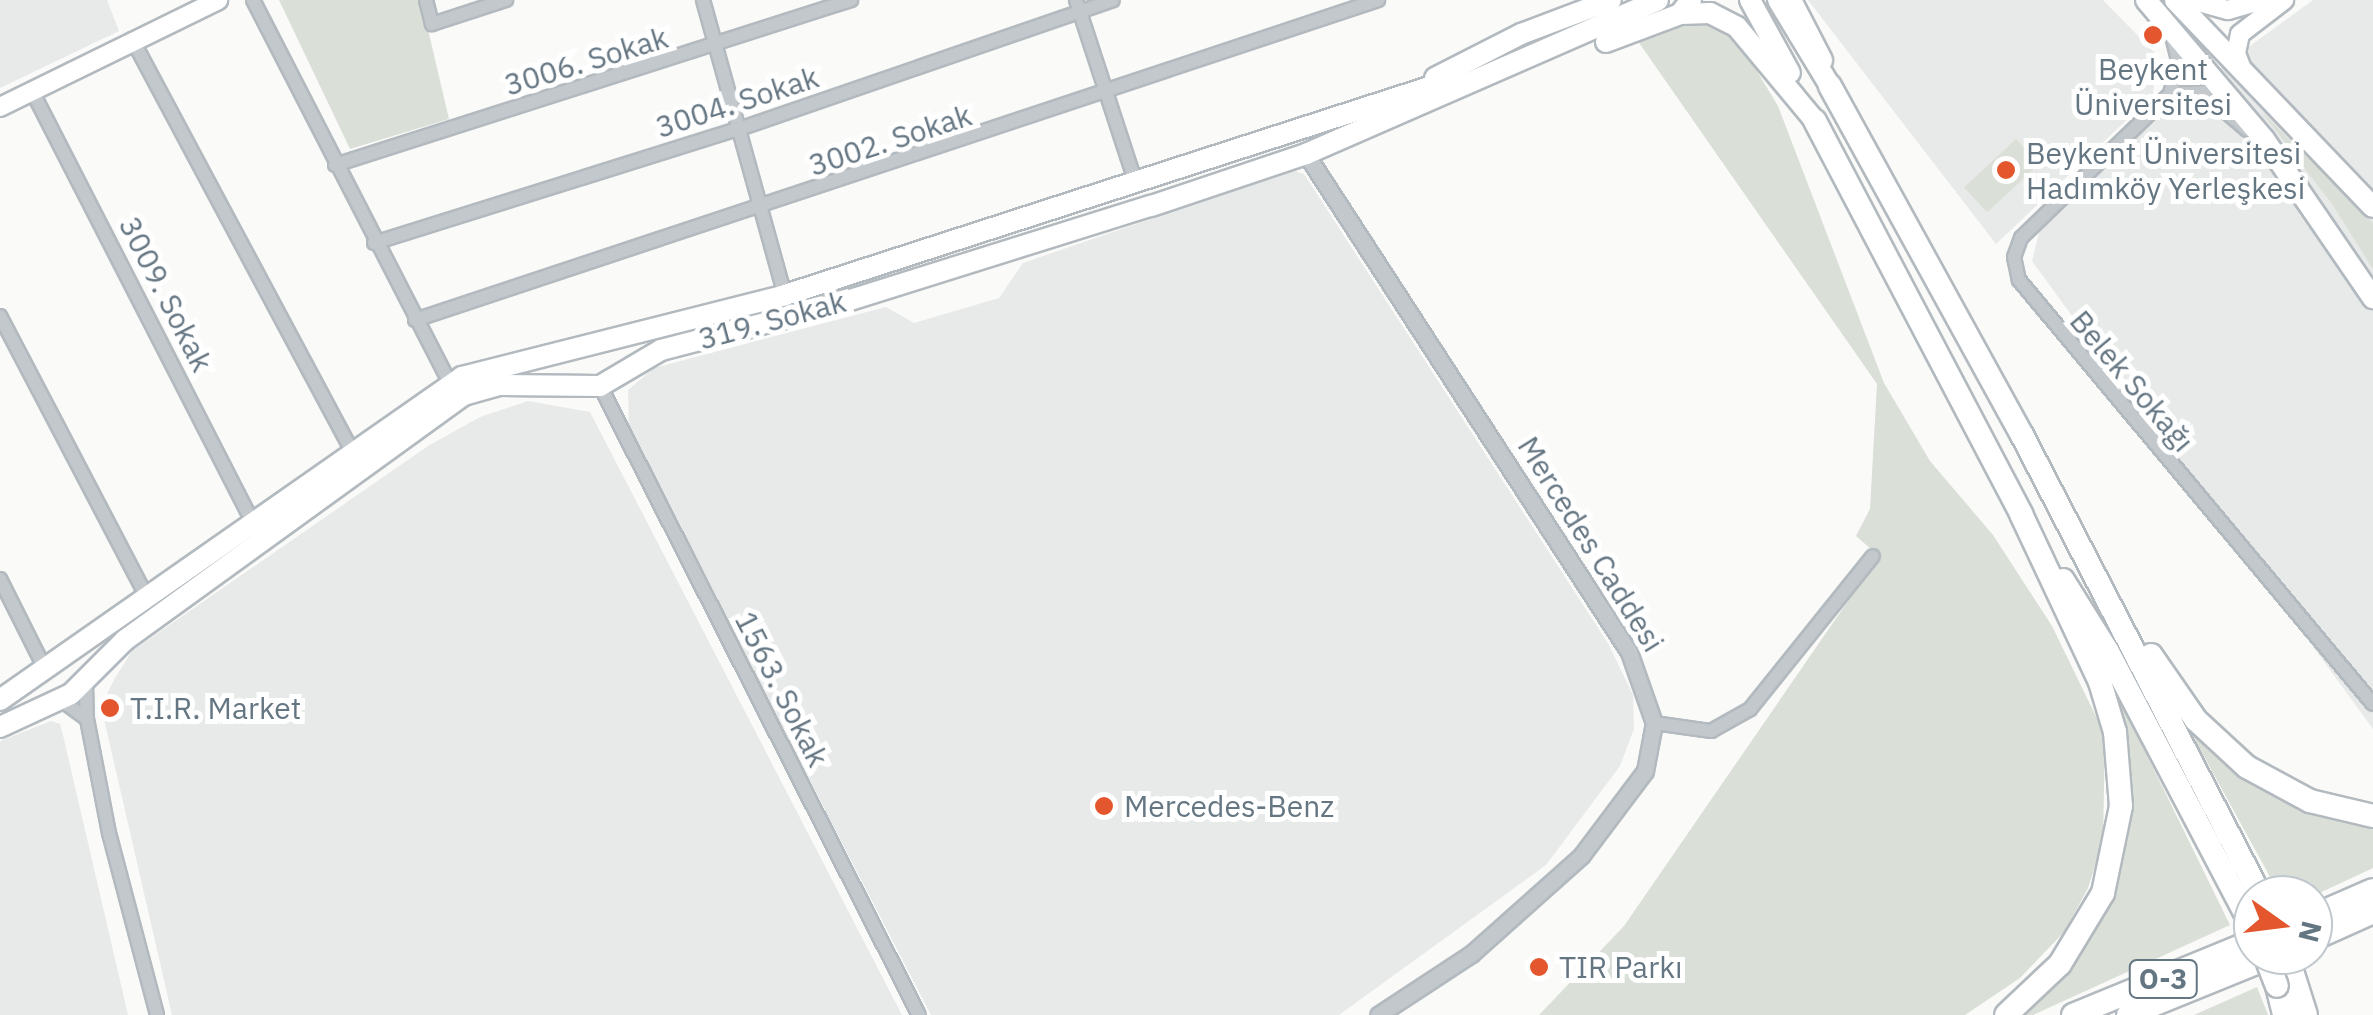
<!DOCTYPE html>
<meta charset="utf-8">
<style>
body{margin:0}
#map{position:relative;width:2373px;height:1015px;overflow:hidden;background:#fafaf8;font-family:"IBM Plex Sans",sans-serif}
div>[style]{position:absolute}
.built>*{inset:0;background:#e8e9e9}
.green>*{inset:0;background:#dadfd7;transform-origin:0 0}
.roads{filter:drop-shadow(2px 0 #b3babf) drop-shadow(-2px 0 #b3babf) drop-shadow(0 2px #b3babf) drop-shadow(0 -2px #b3babf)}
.minor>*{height:12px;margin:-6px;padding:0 6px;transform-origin:6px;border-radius:6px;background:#c3c8cc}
.tertiary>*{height:15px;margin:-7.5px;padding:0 7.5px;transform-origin:7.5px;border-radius:7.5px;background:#c3c8cc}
.secondary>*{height:18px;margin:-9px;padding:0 9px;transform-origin:9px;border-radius:9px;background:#fff}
.primary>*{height:20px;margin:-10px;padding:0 10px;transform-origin:10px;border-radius:10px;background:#fff}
.trunk>*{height:20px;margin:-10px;padding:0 10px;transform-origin:10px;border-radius:10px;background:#fff}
.motorway>*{height:22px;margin:-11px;padding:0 11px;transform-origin:11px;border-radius:11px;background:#fff}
.bridges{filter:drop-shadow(2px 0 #b4b9bd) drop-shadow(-2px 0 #b4b9bd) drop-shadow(0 2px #b4b9bd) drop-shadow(0 -2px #b4b9bd)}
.motorway-bridge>*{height:22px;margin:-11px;padding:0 11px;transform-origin:11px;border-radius:11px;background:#fff}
.dots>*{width:28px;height:28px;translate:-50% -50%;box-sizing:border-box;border:5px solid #fff;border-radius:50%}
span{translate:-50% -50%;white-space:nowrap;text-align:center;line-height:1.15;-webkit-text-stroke:10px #fff;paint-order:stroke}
.shield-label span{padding:2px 8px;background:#fff;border:2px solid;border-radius:8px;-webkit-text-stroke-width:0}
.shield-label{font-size:28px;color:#657683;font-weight:700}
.street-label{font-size:30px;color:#657683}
.poi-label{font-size:30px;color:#657683}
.left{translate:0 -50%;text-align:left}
.north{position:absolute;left:2233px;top:875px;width:100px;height:100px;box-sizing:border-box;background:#fff;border:2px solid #c1c8cd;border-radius:50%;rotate:104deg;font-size:28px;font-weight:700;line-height:40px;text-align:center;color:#657683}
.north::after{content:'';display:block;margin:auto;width:35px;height:45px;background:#e4572e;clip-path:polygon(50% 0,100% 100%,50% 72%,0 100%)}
</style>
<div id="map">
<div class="built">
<i style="clip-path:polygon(0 0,107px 0,119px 31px,0 88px)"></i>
<i style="clip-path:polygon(1808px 0,2103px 0,2156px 54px,2153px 95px,1996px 244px)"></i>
<i style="clip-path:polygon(2313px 0,2373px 0,2373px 729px,2032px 261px,2040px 229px,2166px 107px)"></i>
<i style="clip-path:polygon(1292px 170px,1304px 174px,1609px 645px,1633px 695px,1634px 729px,1620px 766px,1546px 865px,1339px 1015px,931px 1015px,637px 446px,629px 429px,628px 390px,654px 368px,886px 307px,914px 323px,999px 298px,1023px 263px)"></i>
<i style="clip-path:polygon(528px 401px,590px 412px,902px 1015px,172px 1015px,101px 706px,115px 678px,132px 651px,428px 446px,480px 417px)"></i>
<i style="clip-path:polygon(51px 721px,60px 724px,63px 735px,128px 1015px,0 1015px,0 741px)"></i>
</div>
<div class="green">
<i style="clip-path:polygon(279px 0,421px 0,449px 119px,350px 149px)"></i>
<i style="clip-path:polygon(1694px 18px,1722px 25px,1740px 43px,1778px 106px,1884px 383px,1930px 461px,1993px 535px,2052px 626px,2105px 735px,2103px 841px,2088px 888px,2064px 932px,2020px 978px,1965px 1015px,1539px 1015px,1624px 926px,1879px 556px,1856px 536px,1870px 509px,1877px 384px,1635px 37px)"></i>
<i style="clip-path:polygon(2260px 110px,2373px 223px,2373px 269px,2332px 204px)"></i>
<i style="left:2016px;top:139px;width:34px;height:71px;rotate:47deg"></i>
<i style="clip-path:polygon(2119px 698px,2230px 925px,2033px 1015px,2015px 1015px,2107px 898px,2112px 701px)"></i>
<i style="clip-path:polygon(2185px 722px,2373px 823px,2373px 868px,2313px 896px,2280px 895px)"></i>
<i style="clip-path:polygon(2257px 987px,2268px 1015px,2194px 1015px)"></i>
</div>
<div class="roads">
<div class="minor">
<i style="left:253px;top:0;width:432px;rotate:62.8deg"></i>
<i style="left:426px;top:0;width:25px;rotate:76deg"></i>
<i style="left:432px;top:24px;width:78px;rotate:-18deg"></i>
<i style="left:703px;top:0;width:306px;rotate:74.5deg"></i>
<i style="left:1076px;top:0;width:190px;rotate:71.9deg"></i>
<i style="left:2172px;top:36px;width:29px;rotate:76deg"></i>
<i style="left:2179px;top:64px;width:31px;rotate:107deg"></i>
<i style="left:2170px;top:94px;width:207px;rotate:136deg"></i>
<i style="left:2021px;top:238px;width:20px;rotate:110deg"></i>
<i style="left:2014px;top:257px;width:24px;rotate:78deg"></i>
<i style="left:2019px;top:280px;width:552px;rotate:50.14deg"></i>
<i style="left:132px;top:39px;width:465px;rotate:61.9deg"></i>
<i style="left:32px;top:91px;width:483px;rotate:62.9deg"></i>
<i style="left:2170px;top:94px;width:33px;rotate:-3deg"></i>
<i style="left:2203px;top:92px;width:58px;rotate:40.8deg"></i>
<i style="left:335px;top:165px;width:542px;rotate:-17.73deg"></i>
<i style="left:374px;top:243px;width:386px;rotate:-17.4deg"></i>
<i style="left:742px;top:128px;width:392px;rotate:-19deg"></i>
<i style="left:0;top:316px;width:317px;rotate:62.4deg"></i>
<i style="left:415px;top:320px;width:1015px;rotate:-18.38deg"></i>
<i style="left:600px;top:386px;width:705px;rotate:63.11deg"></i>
<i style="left:0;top:579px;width:98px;rotate:63.4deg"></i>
<i style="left:86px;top:680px;width:39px;rotate:89deg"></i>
<i style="left:87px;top:719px;width:116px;rotate:79.1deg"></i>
<i style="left:109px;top:833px;width:188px;rotate:75.2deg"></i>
<i style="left:61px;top:700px;width:32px;rotate:36deg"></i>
<i style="left:1654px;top:723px;width:58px;rotate:8deg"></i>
<i style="left:1711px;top:731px;width:45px;rotate:-29.4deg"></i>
<i style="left:1750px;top:709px;width:196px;rotate:-51.2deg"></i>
</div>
<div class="tertiary">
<i style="left:1306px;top:154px;width:594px;rotate:57.03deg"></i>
<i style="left:1629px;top:652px;width:75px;rotate:70.6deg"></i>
<i style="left:1654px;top:723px;width:49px;rotate:100.6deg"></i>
<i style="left:1645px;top:771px;width:106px;rotate:127deg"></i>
<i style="left:1581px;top:856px;width:147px;rotate:138.3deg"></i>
<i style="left:1471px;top:954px;width:111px;rotate:146.7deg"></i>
</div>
<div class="secondary">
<i style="left:2192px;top:0;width:37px;rotate:16deg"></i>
<i style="left:2228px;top:10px;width:35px;rotate:-16deg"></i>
<i style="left:2242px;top:69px;width:17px;rotate:-111deg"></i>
<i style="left:2236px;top:53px;width:19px;rotate:-78deg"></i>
<i style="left:2240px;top:34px;width:56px;rotate:-37.7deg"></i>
<i style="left:0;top:107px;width:243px;rotate:-26.1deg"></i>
</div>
<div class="primary">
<i style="left:1791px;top:0;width:68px;rotate:62.7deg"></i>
<i style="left:2146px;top:0;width:182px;rotate:49.7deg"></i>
<i style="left:2264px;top:139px;width:193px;rotate:55.6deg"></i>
<i style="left:2175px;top:0;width:286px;rotate:46.3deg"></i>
<i style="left:1606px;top:42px;width:79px;rotate:-20.7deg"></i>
<i style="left:1680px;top:14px;width:18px;rotate:-52deg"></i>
<i style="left:1435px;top:78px;width:97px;rotate:-27.1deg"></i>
<i style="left:1521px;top:34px;width:96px;rotate:-20.7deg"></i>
<i style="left:0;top:700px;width:564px;rotate:-34.96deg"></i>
<i style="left:462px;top:377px;width:333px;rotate:-14.2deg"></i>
<i style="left:785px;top:295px;width:703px;rotate:-17.89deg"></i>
<i style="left:0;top:727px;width:78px;rotate:-24.9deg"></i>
<i style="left:71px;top:694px;width:76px;rotate:-45deg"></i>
<i style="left:125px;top:640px;width:418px;rotate:-35.9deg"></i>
<i style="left:464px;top:395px;width:37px;rotate:-16deg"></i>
<i style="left:500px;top:385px;width:100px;rotate:0.6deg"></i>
<i style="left:600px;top:386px;width:71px;rotate:-30.5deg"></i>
<i style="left:661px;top:350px;width:176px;rotate:-14.5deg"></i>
<i style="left:831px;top:306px;width:335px;rotate:-17.4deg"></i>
<i style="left:1151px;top:206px;width:163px;rotate:-18.5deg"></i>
<i style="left:1306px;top:154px;width:384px;rotate:-23.6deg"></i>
</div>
<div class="trunk">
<i style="left:1750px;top:0;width:83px;rotate:61.3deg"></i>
<i style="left:1778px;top:0;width:100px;rotate:58.8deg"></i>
<i style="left:1680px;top:14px;width:30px;rotate:-2deg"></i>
<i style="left:1710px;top:13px;width:30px;rotate:27deg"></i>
<i style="left:1737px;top:27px;width:122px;rotate:50.3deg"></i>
</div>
<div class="motorway">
<i style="left:1830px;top:86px;width:398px;rotate:61.2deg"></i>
<i style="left:2022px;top:435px;width:518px;rotate:62.64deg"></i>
<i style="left:1815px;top:121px;width:444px;rotate:62.3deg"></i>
<i style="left:2021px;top:514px;width:186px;rotate:64.8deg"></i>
<i style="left:2100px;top:682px;width:52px;rotate:73.3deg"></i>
<i style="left:2115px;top:732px;width:74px;rotate:85.4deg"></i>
<i style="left:2121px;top:806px;width:89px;rotate:101.7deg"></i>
<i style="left:2103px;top:893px;width:83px;rotate:121.2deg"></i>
<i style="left:2060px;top:964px;width:74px;rotate:136.6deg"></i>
<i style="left:2063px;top:580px;width:85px;rotate:58deg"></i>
<i style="left:2108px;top:652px;width:312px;rotate:62.3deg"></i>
<i style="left:2151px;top:655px;width:79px;rotate:55.3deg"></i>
<i style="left:2196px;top:720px;width:69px;rotate:42.7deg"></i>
<i style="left:2247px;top:767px;width:72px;rotate:28.4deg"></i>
<i style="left:2310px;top:801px;width:65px;rotate:13.4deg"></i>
<i style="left:2313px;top:916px;width:65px;rotate:-23.4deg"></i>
<i style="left:2313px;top:939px;width:66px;rotate:-24.2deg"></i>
<i style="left:2287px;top:955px;width:63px;rotate:72.4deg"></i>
<i style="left:2277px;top:986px;width:30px;rotate:76deg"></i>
<i style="left:2073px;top:1015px;width:195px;rotate:-22.3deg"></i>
<i style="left:2128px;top:1015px;width:160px;rotate:-22.1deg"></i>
</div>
</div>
<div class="bridges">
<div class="motorway-bridge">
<i style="left:2265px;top:955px;width:33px;rotate:69deg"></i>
</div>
</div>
<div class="dots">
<i style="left:2153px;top:35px;background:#e4572e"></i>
<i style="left:2006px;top:170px;background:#e4572e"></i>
<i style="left:110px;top:708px;background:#e4572e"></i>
<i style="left:1104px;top:806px;background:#e4572e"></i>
<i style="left:1539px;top:967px;background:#e4572e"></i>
</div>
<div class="shield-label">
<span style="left:2163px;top:979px">O-3</span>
</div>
<div class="street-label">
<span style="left:586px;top:61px;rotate:-17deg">3006. Sokak</span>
<span style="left:737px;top:102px;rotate:-18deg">3004. Sokak</span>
<span style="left:890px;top:140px;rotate:-18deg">3002. Sokak</span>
<span style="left:166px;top:294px;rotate:63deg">3009. Sokak</span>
<span style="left:772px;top:320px;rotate:-15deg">319. Sokak</span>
<span style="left:2132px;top:381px;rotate:50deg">Belek Sokağı</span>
<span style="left:1591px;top:544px;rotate:58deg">Mercedes Caddesi</span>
<span style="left:782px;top:689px;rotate:63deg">1563. Sokak</span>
</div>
<div class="poi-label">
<span style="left:2153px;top:86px">Beykent<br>Üniversitesi</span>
<span class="left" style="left:2026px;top:170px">Beykent Üniversitesi<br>Hadımköy Yerleşkesi</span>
<span class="left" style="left:130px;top:708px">T.I.R. Market</span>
<span class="left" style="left:1124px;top:806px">Mercedes-Benz</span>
<span class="left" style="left:1559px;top:967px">TIR Parkı</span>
</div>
<div class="north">N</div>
</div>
